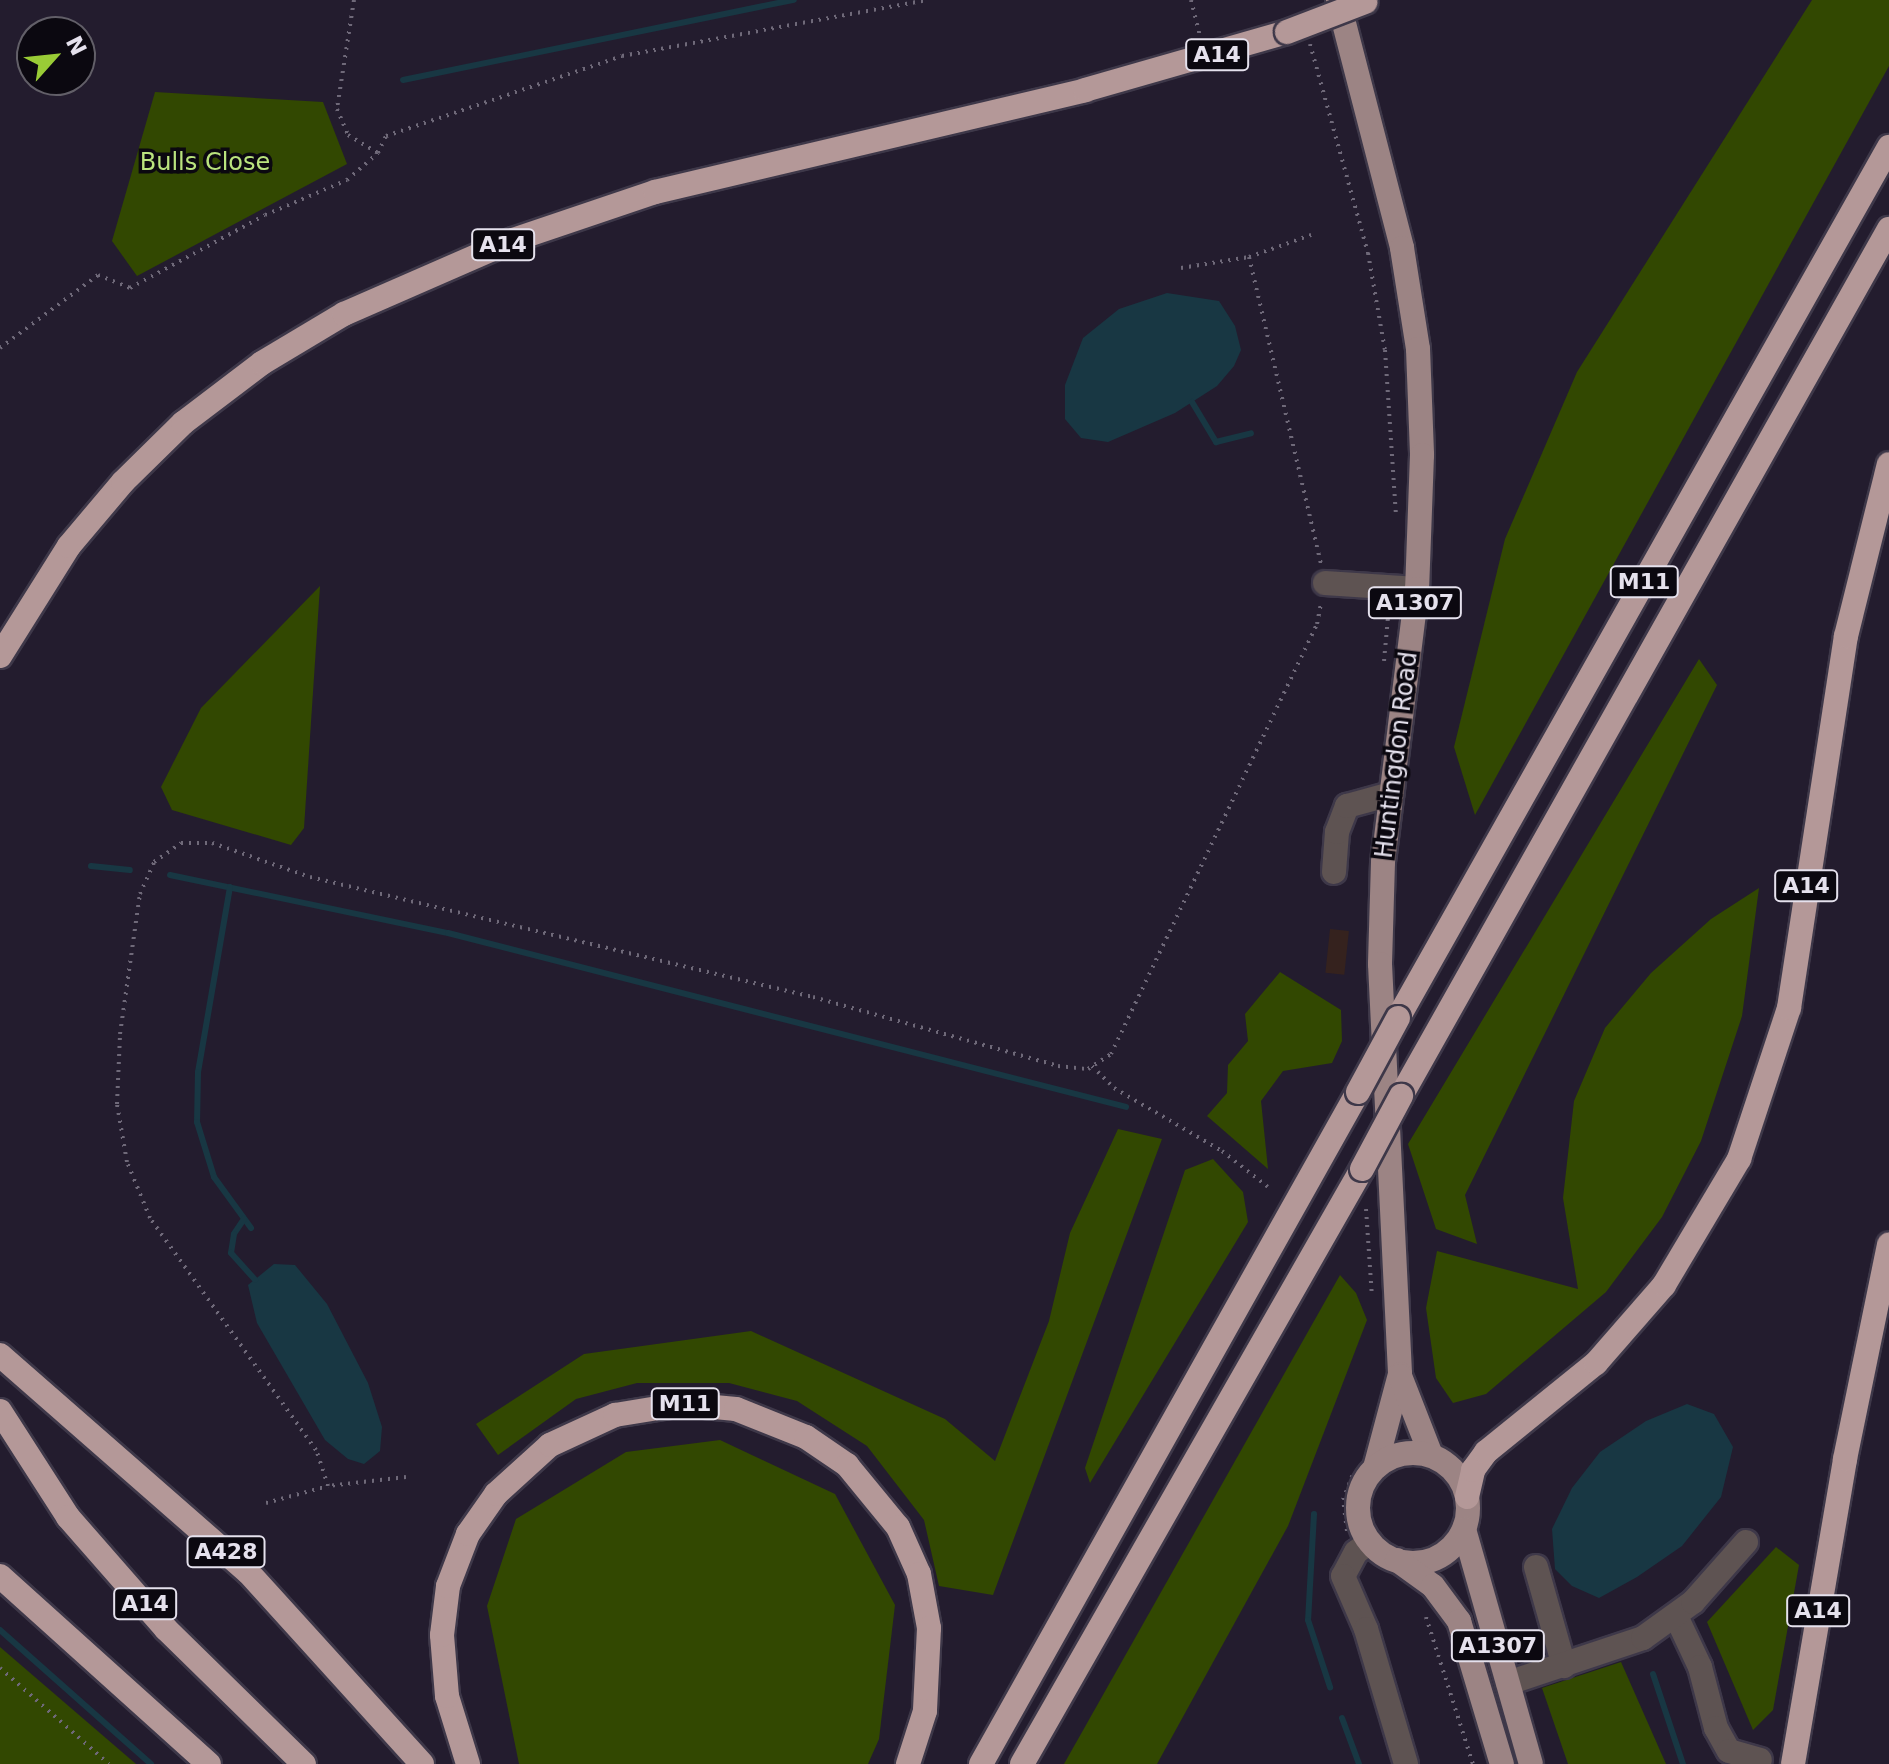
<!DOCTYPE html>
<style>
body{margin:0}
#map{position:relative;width:1889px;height:1764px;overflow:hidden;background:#231c2e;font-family:"DejaVu Sans",sans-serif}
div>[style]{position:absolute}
.industrial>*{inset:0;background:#35221e;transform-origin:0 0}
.green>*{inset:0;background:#324801}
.water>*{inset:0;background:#183743}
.stream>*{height:6px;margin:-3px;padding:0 3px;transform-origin:3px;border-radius:3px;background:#183743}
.path>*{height:4px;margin-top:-2px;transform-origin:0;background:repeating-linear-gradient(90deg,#6f6979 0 2px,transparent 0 8px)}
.roads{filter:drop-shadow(2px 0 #3e3849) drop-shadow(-2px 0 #3e3849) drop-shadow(0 2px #3e3849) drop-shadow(0 -2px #3e3849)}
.minor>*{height:24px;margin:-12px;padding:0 12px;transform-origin:12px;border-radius:12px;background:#5e5352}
.major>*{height:24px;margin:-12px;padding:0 12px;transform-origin:12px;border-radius:12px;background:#9c8484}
.major>.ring{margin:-12px;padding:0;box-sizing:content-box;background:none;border:24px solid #9c8484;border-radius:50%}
.highway>*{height:24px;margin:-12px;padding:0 12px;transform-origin:12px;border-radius:12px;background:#b49898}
.bridges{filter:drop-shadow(2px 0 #3e3849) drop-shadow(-2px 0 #3e3849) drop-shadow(0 2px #3e3849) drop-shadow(0 -2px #3e3849)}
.highway-bridge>*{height:24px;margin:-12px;padding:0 12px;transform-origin:12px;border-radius:12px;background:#b49898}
span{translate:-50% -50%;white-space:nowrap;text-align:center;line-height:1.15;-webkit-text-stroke:7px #0b0810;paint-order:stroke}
.shield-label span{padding:2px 6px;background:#0b0810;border:2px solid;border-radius:6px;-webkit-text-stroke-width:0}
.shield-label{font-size:22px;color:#e5e1ed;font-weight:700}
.park-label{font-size:24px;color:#bae37e}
.street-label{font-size:24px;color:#e5e1ed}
.north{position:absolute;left:16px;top:16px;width:80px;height:80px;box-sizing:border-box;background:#0b0810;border:2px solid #625f68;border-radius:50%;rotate:63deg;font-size:22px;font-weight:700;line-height:32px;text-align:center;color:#e5e1ed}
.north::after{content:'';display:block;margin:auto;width:28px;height:36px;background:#99cb36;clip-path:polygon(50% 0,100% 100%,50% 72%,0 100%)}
</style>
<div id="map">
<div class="industrial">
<i style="left:1330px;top:929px;width:19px;height:44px;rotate:6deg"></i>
</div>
<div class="green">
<i style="clip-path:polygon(1812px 0,1889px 0,1889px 66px,1475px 815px,1454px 747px,1505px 539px,1577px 372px)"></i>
<i style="clip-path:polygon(155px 92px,323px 102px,347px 164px,137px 276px,112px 241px)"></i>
<i style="clip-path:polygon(320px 586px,304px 828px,291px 845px,172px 810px,161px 787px,201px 708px)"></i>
<i style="clip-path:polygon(1699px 659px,1717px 685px,1465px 1195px,1477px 1244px,1436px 1229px,1408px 1144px)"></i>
<i style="clip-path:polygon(1759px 888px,1742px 1016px,1701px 1141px,1662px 1217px,1606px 1292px,1486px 1394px,1453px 1403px,1436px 1378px,1426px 1308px,1437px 1251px,1578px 1289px,1563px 1198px,1574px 1101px,1605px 1028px,1651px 973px,1711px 919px)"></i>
<i style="clip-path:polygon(1280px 972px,1341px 1010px,1342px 1041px,1332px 1063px,1283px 1071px,1261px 1101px,1268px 1169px,1207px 1116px,1227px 1093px,1228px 1065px,1248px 1041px,1245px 1014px)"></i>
<i style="clip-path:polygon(1118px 1129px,1162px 1139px,993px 1595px,939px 1586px,924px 1520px,867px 1446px,797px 1401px,729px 1383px,637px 1383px,576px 1399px,498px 1455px,476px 1424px,584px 1354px,751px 1331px,945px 1419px,995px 1461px,1049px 1321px,1070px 1233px)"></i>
<i style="clip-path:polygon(1213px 1159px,1243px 1192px,1248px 1222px,1090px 1483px,1085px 1468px,1185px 1170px)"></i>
<i style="clip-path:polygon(1340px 1275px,1356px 1293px,1367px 1320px,1288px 1526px,1157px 1764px,1064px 1764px)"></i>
<i style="clip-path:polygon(720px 1440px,835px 1494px,895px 1605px,879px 1739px,868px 1764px,519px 1764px,487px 1606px,516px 1519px,626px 1452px)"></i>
<i style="clip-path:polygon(1776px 1547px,1799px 1565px,1773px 1710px,1753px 1730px,1707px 1622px)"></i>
<i style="clip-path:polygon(0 1647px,136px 1764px,0 1764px)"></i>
<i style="clip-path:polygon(1621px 1662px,1666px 1764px,1568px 1764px,1542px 1688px)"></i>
</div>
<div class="water">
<i style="clip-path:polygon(1167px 293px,1219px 301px,1235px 326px,1241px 350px,1234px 366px,1217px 386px,1175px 413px,1108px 442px,1081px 438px,1065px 419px,1065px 385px,1083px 338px,1119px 309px)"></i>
<i style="clip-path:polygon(274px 1264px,295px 1265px,327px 1304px,368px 1383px,382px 1427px,380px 1451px,364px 1464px,348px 1459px,325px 1440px,257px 1323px,248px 1285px)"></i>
<i style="clip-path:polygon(1687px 1404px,1714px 1414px,1733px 1447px,1721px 1497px,1682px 1546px,1637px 1577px,1599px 1598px,1572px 1586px,1555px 1569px,1552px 1529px,1572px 1488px,1600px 1452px,1646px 1421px)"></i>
</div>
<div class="stream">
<i style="left:403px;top:80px;width:399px;rotate:-11.6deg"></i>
<i style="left:1192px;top:402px;width:47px;rotate:59deg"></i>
<i style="left:1216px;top:442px;width:36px;rotate:-14deg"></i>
<i style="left:91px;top:866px;width:39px;rotate:6deg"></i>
<i style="left:170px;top:875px;width:284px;rotate:11.8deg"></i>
<i style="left:448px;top:933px;width:700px;rotate:14.39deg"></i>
<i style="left:230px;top:887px;width:188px;rotate:99.8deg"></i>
<i style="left:198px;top:1072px;width:50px;rotate:91.1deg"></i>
<i style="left:197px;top:1122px;width:58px;rotate:72.8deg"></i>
<i style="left:214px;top:1177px;width:63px;rotate:54deg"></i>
<i style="left:244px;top:1219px;width:18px;rotate:124deg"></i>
<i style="left:234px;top:1234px;width:19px;rotate:99deg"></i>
<i style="left:231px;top:1253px;width:36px;rotate:48deg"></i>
<i style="left:1314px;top:1514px;width:106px;rotate:93.2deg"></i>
<i style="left:1308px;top:1620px;width:71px;rotate:71.8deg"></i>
<i style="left:0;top:1630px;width:202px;rotate:41.6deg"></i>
<i style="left:1653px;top:1674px;width:95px;rotate:71.6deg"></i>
<i style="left:1342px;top:1718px;width:49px;rotate:69.7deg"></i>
</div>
<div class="path">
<i style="left:354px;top:0;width:110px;rotate:98.9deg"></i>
<i style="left:337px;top:109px;width:28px;rotate:67deg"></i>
<i style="left:348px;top:135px;width:35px;rotate:31deg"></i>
<i style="left:1191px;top:0;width:38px;rotate:76deg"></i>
<i style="left:1310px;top:44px;width:217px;rotate:74.5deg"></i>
<i style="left:1368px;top:253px;width:98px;rotate:80.1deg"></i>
<i style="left:1385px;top:350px;width:164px;rotate:86.2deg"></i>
<i style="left:1249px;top:257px;width:316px;rotate:76.8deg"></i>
<i style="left:1181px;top:268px;width:69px;rotate:-9.2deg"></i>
<i style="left:1249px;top:257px;width:66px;rotate:-19.5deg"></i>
<i style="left:0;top:348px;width:122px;rotate:-36.7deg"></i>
<i style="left:98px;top:275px;width:35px;rotate:22deg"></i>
<i style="left:130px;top:288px;width:153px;rotate:-28.4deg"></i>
<i style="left:265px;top:215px;width:89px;rotate:-23.1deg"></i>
<i style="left:347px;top:180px;width:41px;rotate:-41.1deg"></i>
<i style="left:378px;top:153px;width:19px;rotate:-65deg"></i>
<i style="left:386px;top:136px;width:249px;rotate:-18.7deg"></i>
<i style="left:622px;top:56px;width:309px;rotate:-10.4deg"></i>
<i style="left:1384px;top:661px;width:55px;rotate:-84.8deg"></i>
<i style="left:1092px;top:1066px;width:31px;rotate:45deg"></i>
<i style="left:1114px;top:1088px;width:125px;rotate:30.3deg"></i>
<i style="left:1222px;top:1151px;width:58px;rotate:38deg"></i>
<i style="left:1366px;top:1209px;width:87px;rotate:86.1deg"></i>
<i style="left:406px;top:1477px;width:79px;rotate:173.4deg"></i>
<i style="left:328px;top:1486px;width:38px;rotate:-108deg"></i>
<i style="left:316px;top:1450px;width:285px;rotate:-125.6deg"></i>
<i style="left:150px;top:1218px;width:61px;rotate:-112.3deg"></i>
<i style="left:127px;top:1162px;width:59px;rotate:-99.8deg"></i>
<i style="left:117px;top:1104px;width:70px;rotate:-87.5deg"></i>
<i style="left:120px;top:1034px;width:141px;rotate:-81.9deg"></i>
<i style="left:140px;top:894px;width:35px;rotate:-66deg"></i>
<i style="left:154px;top:862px;width:33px;rotate:-35deg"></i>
<i style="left:181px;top:843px;width:31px"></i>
<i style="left:212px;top:843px;width:104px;rotate:19.1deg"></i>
<i style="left:310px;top:877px;width:517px;rotate:13.42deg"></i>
<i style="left:813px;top:997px;width:255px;rotate:15.7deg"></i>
<i style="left:1058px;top:1066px;width:30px;rotate:6deg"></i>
<i style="left:1088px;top:1069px;width:27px;rotate:-33deg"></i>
<i style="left:1111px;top:1054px;width:477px;rotate:-64.4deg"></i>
<i style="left:1317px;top:624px;width:20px;rotate:-79deg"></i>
<i style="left:266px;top:1503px;width:64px;rotate:-15.3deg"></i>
<i style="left:1347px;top:1531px;width:31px;rotate:-97deg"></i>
<i style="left:1343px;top:1500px;width:31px;rotate:-69deg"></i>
<i style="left:1426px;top:1617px;width:154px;rotate:72.3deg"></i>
<i style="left:0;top:1668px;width:145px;rotate:41.4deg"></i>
</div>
<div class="roads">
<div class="minor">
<i style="left:1325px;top:583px;width:92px;rotate:3.7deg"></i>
<i style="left:1334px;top:872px;width:40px;rotate:-85.7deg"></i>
<i style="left:1337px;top:832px;width:28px;rotate:-69deg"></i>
<i style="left:1347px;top:806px;width:46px;rotate:-15.3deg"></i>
<i style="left:1370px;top:1542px;width:17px;rotate:144deg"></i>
<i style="left:1356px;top:1552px;width:27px;rotate:118deg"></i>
<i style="left:1343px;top:1576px;width:58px;rotate:66.5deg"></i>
<i style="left:1366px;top:1629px;width:141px;rotate:73.5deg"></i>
<i style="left:1536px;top:1567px;width:103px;rotate:74.2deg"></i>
<i style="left:1676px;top:1616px;width:56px;rotate:64.8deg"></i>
<i style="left:1700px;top:1667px;width:63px;rotate:75.3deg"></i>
<i style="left:1716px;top:1728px;width:26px;rotate:61deg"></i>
<i style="left:1729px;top:1751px;width:32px;rotate:16deg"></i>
<i style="left:1508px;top:1683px;width:142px;rotate:-18.4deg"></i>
<i style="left:1643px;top:1638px;width:62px;rotate:-35.8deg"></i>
<i style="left:1693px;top:1602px;width:80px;rotate:-48.5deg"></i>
</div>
<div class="major">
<i style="left:1338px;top:0;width:256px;rotate:75.5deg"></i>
<i style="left:1402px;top:248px;width:102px;rotate:81deg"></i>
<i style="left:1418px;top:349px;width:106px;rotate:87.8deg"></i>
<i style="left:1422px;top:455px;width:134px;rotate:92.1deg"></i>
<i style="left:1417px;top:589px;width:275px;rotate:97.1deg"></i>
<i style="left:1383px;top:862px;width:102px;rotate:91.7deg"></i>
<i style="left:1380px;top:964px;width:410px;rotate:87.2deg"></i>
<i style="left:1400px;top:1374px;width:97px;rotate:104.9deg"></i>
<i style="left:1400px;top:1376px;width:85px;rotate:68.6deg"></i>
<i class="ring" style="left:1358px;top:1453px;width:86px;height:86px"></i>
<i style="left:1464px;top:1529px;width:244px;rotate:74.1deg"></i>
<i style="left:1397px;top:1560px;width:44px;rotate:35.8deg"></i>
<i style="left:1433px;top:1586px;width:44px;rotate:53.4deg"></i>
<i style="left:1459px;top:1621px;width:149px;rotate:73.3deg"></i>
</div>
<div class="highway">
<i style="left:0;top:656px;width:130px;rotate:-57.9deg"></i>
<i style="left:69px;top:546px;width:84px;rotate:-49.8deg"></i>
<i style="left:123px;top:482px;width:84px;rotate:-44.5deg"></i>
<i style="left:183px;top:423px;width:99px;rotate:-37.2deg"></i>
<i style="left:262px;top:363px;width:96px;rotate:-30.9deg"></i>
<i style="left:344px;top:314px;width:184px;rotate:-23.6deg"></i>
<i style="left:513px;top:240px;width:150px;rotate:-18.7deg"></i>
<i style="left:655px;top:192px;width:442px;rotate:-13.3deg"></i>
<i style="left:1085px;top:90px;width:210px;rotate:-16deg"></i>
<i style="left:1398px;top:1018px;width:1000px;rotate:-60.59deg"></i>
<i style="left:1401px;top:1096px;width:995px;rotate:-60.63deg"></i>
<i style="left:0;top:1355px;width:330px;rotate:41.2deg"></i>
<i style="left:248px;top:1572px;width:259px;rotate:47.8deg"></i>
<i style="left:0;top:1411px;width:126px;rotate:57.3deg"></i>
<i style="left:68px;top:1517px;width:149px;rotate:48.8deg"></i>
<i style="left:166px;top:1629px;width:193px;rotate:44.4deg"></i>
<i style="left:1467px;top:1497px;width:28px;rotate:-77deg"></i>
<i style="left:1473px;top:1470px;width:22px;rotate:-54deg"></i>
<i style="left:1486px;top:1452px;width:141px;rotate:-39deg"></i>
<i style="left:1596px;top:1363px;width:103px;rotate:-48.9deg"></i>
<i style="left:1664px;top:1285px;width:147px;rotate:-59.2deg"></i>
<i style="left:1739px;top:1159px;width:159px;rotate:-71.7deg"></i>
<i style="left:1789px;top:1008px;width:376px;rotate:-81.3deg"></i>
<i style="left:1846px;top:636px;width:177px;rotate:-76deg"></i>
<i style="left:0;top:1576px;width:281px;rotate:42deg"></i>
<i style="left:468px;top:1764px;width:71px;rotate:-107.2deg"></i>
<i style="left:447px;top:1696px;width:61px;rotate:-94.7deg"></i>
<i style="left:442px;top:1635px;width:49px;rotate:-83deg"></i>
<i style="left:448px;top:1586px;width:56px;rotate:-69deg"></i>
<i style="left:468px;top:1534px;width:49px;rotate:-55deg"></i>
<i style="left:496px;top:1494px;width:73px;rotate:-42.2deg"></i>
<i style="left:550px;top:1445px;width:72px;rotate:-24.8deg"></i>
<i style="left:615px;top:1415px;width:69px;rotate:-9.2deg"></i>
<i style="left:683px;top:1404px;width:53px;rotate:5.4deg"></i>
<i style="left:736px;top:1409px;width:75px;rotate:21.8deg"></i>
<i style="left:806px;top:1437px;width:50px;rotate:34.3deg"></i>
<i style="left:847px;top:1465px;width:80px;rotate:50.6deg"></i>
<i style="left:898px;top:1527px;width:51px;rotate:65.9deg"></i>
<i style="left:919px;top:1574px;width:55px;rotate:79.5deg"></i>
<i style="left:929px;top:1628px;width:83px;rotate:92.8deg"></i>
<i style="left:925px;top:1711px;width:56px;rotate:107.8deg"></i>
<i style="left:981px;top:1764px;width:771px;rotate:-60.71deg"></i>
<i style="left:1022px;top:1764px;width:685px;rotate:-60.26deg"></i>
<i style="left:1793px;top:1764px;width:309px;rotate:-80.3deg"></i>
<i style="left:1845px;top:1459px;width:219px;rotate:-78.4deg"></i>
</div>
</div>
<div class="bridges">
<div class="highway-bridge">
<i style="left:1287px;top:32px;width:84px;rotate:-21deg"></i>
<i style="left:1358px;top:1092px;width:84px;rotate:-61.6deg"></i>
<i style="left:1362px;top:1169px;width:83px;rotate:-61.9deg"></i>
</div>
</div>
<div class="shield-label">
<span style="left:1217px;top:55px">A14</span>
<span style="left:503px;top:245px">A14</span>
<span style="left:1644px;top:582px">M11</span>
<span style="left:1415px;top:603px">A1307</span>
<span style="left:1806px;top:886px">A14</span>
<span style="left:685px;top:1404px">M11</span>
<span style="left:226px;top:1552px">A428</span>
<span style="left:145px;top:1604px">A14</span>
<span style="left:1818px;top:1611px">A14</span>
<span style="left:1498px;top:1646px">A1307</span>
</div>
<div class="park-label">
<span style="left:205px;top:163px">Bulls Close</span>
</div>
<div class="street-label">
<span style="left:1397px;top:755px;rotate:-83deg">Huntingdon Road</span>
</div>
<div class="north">N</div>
</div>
